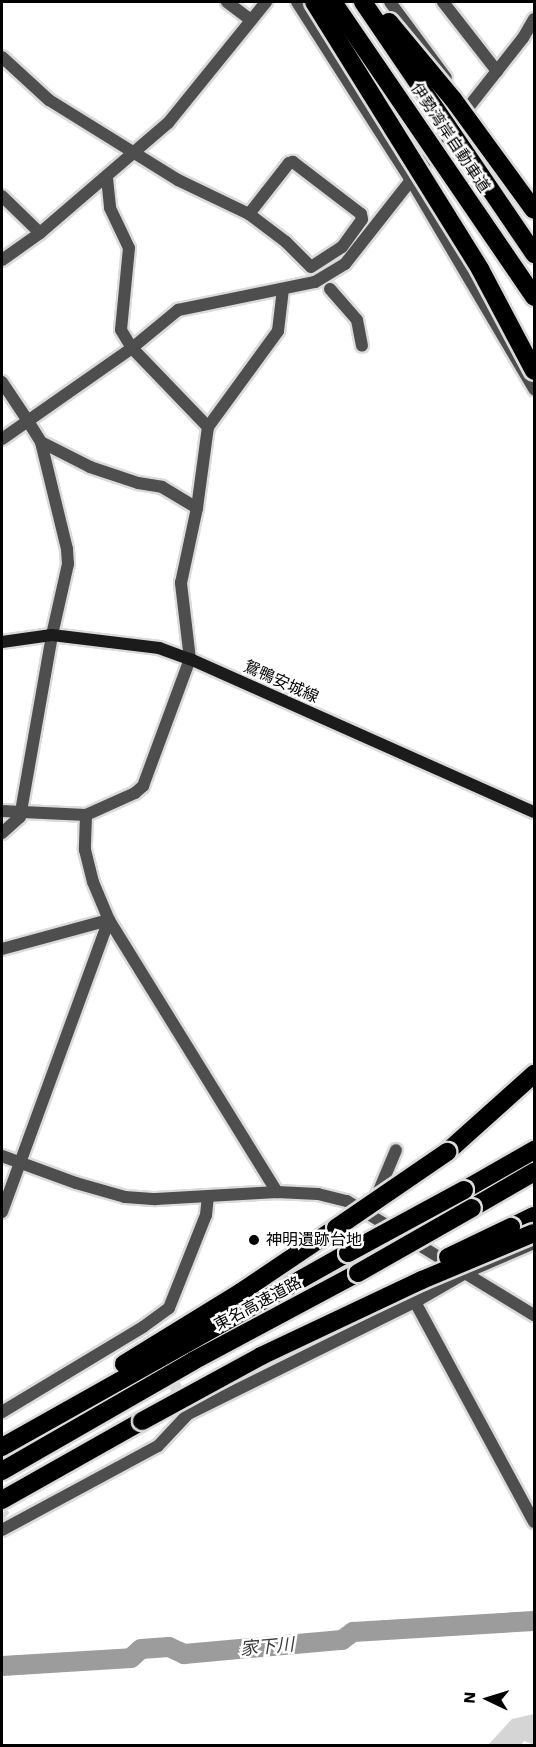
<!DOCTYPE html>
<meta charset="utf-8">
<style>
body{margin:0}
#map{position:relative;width:536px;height:1747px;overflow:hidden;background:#fff;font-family:"Work Sans","Noto Sans JP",sans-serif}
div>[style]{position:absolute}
.green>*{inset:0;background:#d5d5d5}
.river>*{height:20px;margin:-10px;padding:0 10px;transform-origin:10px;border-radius:10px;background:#9c9c9c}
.minor-tunnel>*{height:12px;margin-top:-6px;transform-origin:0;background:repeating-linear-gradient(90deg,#d9d9d9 0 12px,transparent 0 18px)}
.roads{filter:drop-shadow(2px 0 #dbdbdb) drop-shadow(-2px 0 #dbdbdb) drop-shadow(0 2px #dbdbdb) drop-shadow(0 -2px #dbdbdb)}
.minor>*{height:12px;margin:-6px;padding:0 6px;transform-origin:6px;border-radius:6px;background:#4e4e4e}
.tertiary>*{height:12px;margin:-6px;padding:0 6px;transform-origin:6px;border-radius:6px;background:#4e4e4e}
.secondary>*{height:12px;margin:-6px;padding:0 6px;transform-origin:6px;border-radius:6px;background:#1b1b1b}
.motorway>*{height:18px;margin:-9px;padding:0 9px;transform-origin:9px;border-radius:9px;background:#000}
.bridges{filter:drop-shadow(2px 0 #dbdbdb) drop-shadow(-2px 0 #dbdbdb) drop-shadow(0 2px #dbdbdb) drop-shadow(0 -2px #dbdbdb)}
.motorway-bridge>*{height:18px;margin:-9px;padding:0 9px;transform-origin:9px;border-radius:9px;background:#000}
.dots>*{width:16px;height:16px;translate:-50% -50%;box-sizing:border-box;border:3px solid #fff;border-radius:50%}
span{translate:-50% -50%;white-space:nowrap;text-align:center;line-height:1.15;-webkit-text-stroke:5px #fff;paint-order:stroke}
.street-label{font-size:16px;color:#000}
.poi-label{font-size:16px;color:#000}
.left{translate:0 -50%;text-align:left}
.water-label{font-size:18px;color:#3d3d3d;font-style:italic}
.frame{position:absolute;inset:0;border:3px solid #000;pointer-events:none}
.north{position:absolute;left:458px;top:1669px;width:60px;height:60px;-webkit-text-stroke:4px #fff;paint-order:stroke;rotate:274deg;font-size:16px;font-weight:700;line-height:24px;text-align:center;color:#000}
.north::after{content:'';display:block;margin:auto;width:21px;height:27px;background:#000;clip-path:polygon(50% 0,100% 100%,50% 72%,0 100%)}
</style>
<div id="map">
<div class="green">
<i style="clip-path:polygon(534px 1714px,534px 1745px,524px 1741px,521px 1745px,488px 1745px,512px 1719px)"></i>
</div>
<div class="river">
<i style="left:2px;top:1666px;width:129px;rotate:-3.5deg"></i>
<i style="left:131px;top:1658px;width:13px;rotate:-42deg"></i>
<i style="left:141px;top:1649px;width:28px;rotate:-4deg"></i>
<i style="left:169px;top:1647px;width:17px;rotate:25deg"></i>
<i style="left:184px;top:1654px;width:159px;rotate:-5.1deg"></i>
<i style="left:342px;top:1640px;width:14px;rotate:-36deg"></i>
<i style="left:353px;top:1632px;width:181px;rotate:-3.5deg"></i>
</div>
<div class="minor-tunnel">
<i style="left:157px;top:1351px;width:61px;rotate:62.6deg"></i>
<i style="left:2px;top:1514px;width:5px;rotate:37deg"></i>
</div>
<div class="roads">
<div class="minor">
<i style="left:227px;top:2px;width:30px;rotate:37deg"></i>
<i style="left:297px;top:2px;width:211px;rotate:57.4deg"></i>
<i style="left:411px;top:180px;width:243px;rotate:59.5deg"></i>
<i style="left:390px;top:2px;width:94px;rotate:53.6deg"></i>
<i style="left:443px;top:2px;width:88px;rotate:52deg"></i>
<i style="left:2px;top:57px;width:64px;rotate:42.5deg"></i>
<i style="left:49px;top:100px;width:152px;rotate:31.8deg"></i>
<i style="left:178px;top:180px;width:79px;rotate:25.6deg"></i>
<i style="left:249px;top:214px;width:46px;rotate:37.1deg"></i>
<i style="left:286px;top:242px;width:35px;rotate:45deg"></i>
<i style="left:311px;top:267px;width:37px;rotate:-33deg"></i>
<i style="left:342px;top:247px;width:34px;rotate:-54deg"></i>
<i style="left:362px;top:219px;width:5px;rotate:-101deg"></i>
<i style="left:361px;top:214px;width:86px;rotate:-142.6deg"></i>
<i style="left:293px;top:162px;width:4px;rotate:166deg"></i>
<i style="left:289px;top:163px;width:65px;rotate:128.1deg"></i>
<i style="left:107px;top:178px;width:30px;rotate:84deg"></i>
<i style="left:110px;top:208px;width:44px;rotate:64.6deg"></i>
<i style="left:129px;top:248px;width:82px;rotate:95.6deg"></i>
<i style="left:121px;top:330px;width:21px;rotate:59deg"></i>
<i style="left:132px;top:348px;width:110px;rotate:46.1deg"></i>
<i style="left:2px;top:196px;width:53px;rotate:44.2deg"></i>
<i style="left:2px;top:260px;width:47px;rotate:-35.4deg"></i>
<i style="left:40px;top:233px;width:169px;rotate:-40.7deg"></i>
<i style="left:168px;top:123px;width:156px;rotate:-51deg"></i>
<i style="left:330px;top:289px;width:41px;rotate:48.9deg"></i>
<i style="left:357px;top:320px;width:26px;rotate:79deg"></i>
<i style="left:2px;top:439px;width:159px;rotate:-35deg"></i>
<i style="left:132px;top:348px;width:60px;rotate:-39.6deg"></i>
<i style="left:178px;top:310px;width:140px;rotate:-11.6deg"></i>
<i style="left:315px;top:282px;width:35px;rotate:-31deg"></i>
<i style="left:345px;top:264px;width:288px;rotate:-51.8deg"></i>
<i style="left:523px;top:38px;width:22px;rotate:-60deg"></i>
<i style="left:41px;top:442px;width:55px;rotate:27deg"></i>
<i style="left:90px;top:467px;width:51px;rotate:18.4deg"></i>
<i style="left:138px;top:483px;width:24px;rotate:9deg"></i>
<i style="left:162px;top:487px;width:41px;rotate:31deg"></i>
<i style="left:2px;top:811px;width:84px;rotate:2.7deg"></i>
<i style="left:86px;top:815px;width:54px;rotate:-24.2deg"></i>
<i style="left:135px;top:793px;width:11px;rotate:-41deg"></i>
<i style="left:143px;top:786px;width:135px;rotate:-69.7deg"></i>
<i style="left:190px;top:659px;width:77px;rotate:-96.8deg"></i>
<i style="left:181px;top:583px;width:77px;rotate:-78deg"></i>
<i style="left:197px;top:508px;width:82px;rotate:-82.3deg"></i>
<i style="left:208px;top:427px;width:119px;rotate:-53.9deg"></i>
<i style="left:278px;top:331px;width:42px;rotate:-83.2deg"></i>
<i style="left:86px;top:815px;width:35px;rotate:92deg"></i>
<i style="left:85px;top:850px;width:33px;rotate:76deg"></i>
<i style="left:93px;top:882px;width:41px;rotate:67.2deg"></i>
<i style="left:109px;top:920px;width:320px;rotate:58.3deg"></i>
<i style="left:2px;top:833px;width:24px;rotate:-42deg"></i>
<i style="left:20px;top:817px;width:185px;rotate:-80deg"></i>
<i style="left:52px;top:635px;width:73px;rotate:-77.3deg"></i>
<i style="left:68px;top:564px;width:15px;rotate:-94deg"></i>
<i style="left:67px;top:549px;width:110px;rotate:-103.7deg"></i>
<i style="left:41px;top:442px;width:25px;rotate:-122deg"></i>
<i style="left:2px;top:949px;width:111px;rotate:-15.2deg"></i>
<i style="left:375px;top:1200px;width:54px;rotate:-67.2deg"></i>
<i style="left:2px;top:1212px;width:311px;rotate:-69.9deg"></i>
<i style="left:415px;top:1302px;width:250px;rotate:61.6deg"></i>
<i style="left:2px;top:1412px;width:165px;rotate:-31.1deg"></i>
<i style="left:143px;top:1327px;width:32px;rotate:-36deg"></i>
<i style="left:169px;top:1308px;width:100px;rotate:-68.3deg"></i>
<i style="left:206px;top:1215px;width:18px;rotate:-84deg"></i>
<i style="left:2px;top:1530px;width:177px;rotate:-28.3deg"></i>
<i style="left:158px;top:1446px;width:44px;rotate:-46.8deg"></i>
<i style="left:188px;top:1414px;width:253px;rotate:-26.3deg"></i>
<i style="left:415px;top:1302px;width:60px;rotate:-30deg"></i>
<i style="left:467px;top:1272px;width:73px;rotate:-23.4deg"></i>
</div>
<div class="tertiary">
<i style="left:2px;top:382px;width:47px;rotate:56.3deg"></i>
<i style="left:2px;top:1156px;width:79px;rotate:20deg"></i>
<i style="left:76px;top:1183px;width:51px;rotate:15.9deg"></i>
<i style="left:125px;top:1197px;width:31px;rotate:4deg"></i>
<i style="left:156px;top:1199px;width:121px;rotate:-3.3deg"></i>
<i style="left:277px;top:1192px;width:41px;rotate:2.8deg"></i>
<i style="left:318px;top:1194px;width:30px;rotate:14deg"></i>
<i style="left:347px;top:1201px;width:219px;rotate:31.4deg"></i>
</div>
<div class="secondary">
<i style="left:2px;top:642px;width:50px;rotate:-8deg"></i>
<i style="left:52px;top:635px;width:108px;rotate:6.9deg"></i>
<i style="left:159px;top:648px;width:33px;rotate:20deg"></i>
<i style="left:190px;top:659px;width:376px;rotate:24deg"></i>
</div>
<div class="motorway">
<i style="left:447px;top:1152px;width:117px;rotate:-41.9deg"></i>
<i style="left:464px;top:1190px;width:81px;rotate:-29.7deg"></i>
<i style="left:472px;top:1208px;width:72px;rotate:-30.1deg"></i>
<i style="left:511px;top:1227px;width:25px;rotate:-26deg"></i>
<i style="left:124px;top:1364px;width:137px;rotate:-31.6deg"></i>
<i style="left:241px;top:1292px;width:115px;rotate:-34deg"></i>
<i style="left:2px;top:1447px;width:397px;rotate:-29.3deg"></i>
<i style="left:2px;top:1471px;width:220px;rotate:-29.9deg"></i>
<i style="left:193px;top:1361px;width:187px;rotate:-28.1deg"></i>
<i style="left:2px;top:1500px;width:161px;rotate:-29.4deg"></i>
</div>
</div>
<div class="bridges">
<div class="motorway-bridge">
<i style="left:314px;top:2px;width:314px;rotate:58.1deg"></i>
<i style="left:480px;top:269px;width:115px;rotate:62.1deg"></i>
<i style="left:333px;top:2px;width:357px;rotate:55.7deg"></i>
<i style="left:363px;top:2px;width:305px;rotate:55.8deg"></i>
<i style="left:389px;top:22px;width:100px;rotate:50.3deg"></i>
<i style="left:453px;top:99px;width:137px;rotate:53.9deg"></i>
<i style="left:336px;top:1228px;width:135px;rotate:-34.4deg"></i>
<i style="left:348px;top:1253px;width:132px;rotate:-28.5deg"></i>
<i style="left:448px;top:1257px;width:70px;rotate:-25.5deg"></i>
<i style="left:358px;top:1273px;width:131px;rotate:-29.7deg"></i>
<i style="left:142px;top:1421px;width:136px;rotate:-28.6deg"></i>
<i style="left:261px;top:1356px;width:178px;rotate:-25.3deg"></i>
<i style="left:422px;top:1280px;width:121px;rotate:-22.8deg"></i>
</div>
</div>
<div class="dots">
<i style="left:254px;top:1240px;background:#000"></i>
</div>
<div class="street-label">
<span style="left:450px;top:138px;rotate:56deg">伊勢湾岸自動車道</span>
<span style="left:281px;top:682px;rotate:24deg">鴛鴨安城線</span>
<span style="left:258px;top:1304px;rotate:-28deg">東名高速道路</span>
</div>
<div class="poi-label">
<span class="left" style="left:266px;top:1240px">神明遺跡台地</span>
</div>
<div class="water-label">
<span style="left:267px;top:1647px;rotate:-5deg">家下川</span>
</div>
<div class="frame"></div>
<div class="north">N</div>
</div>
